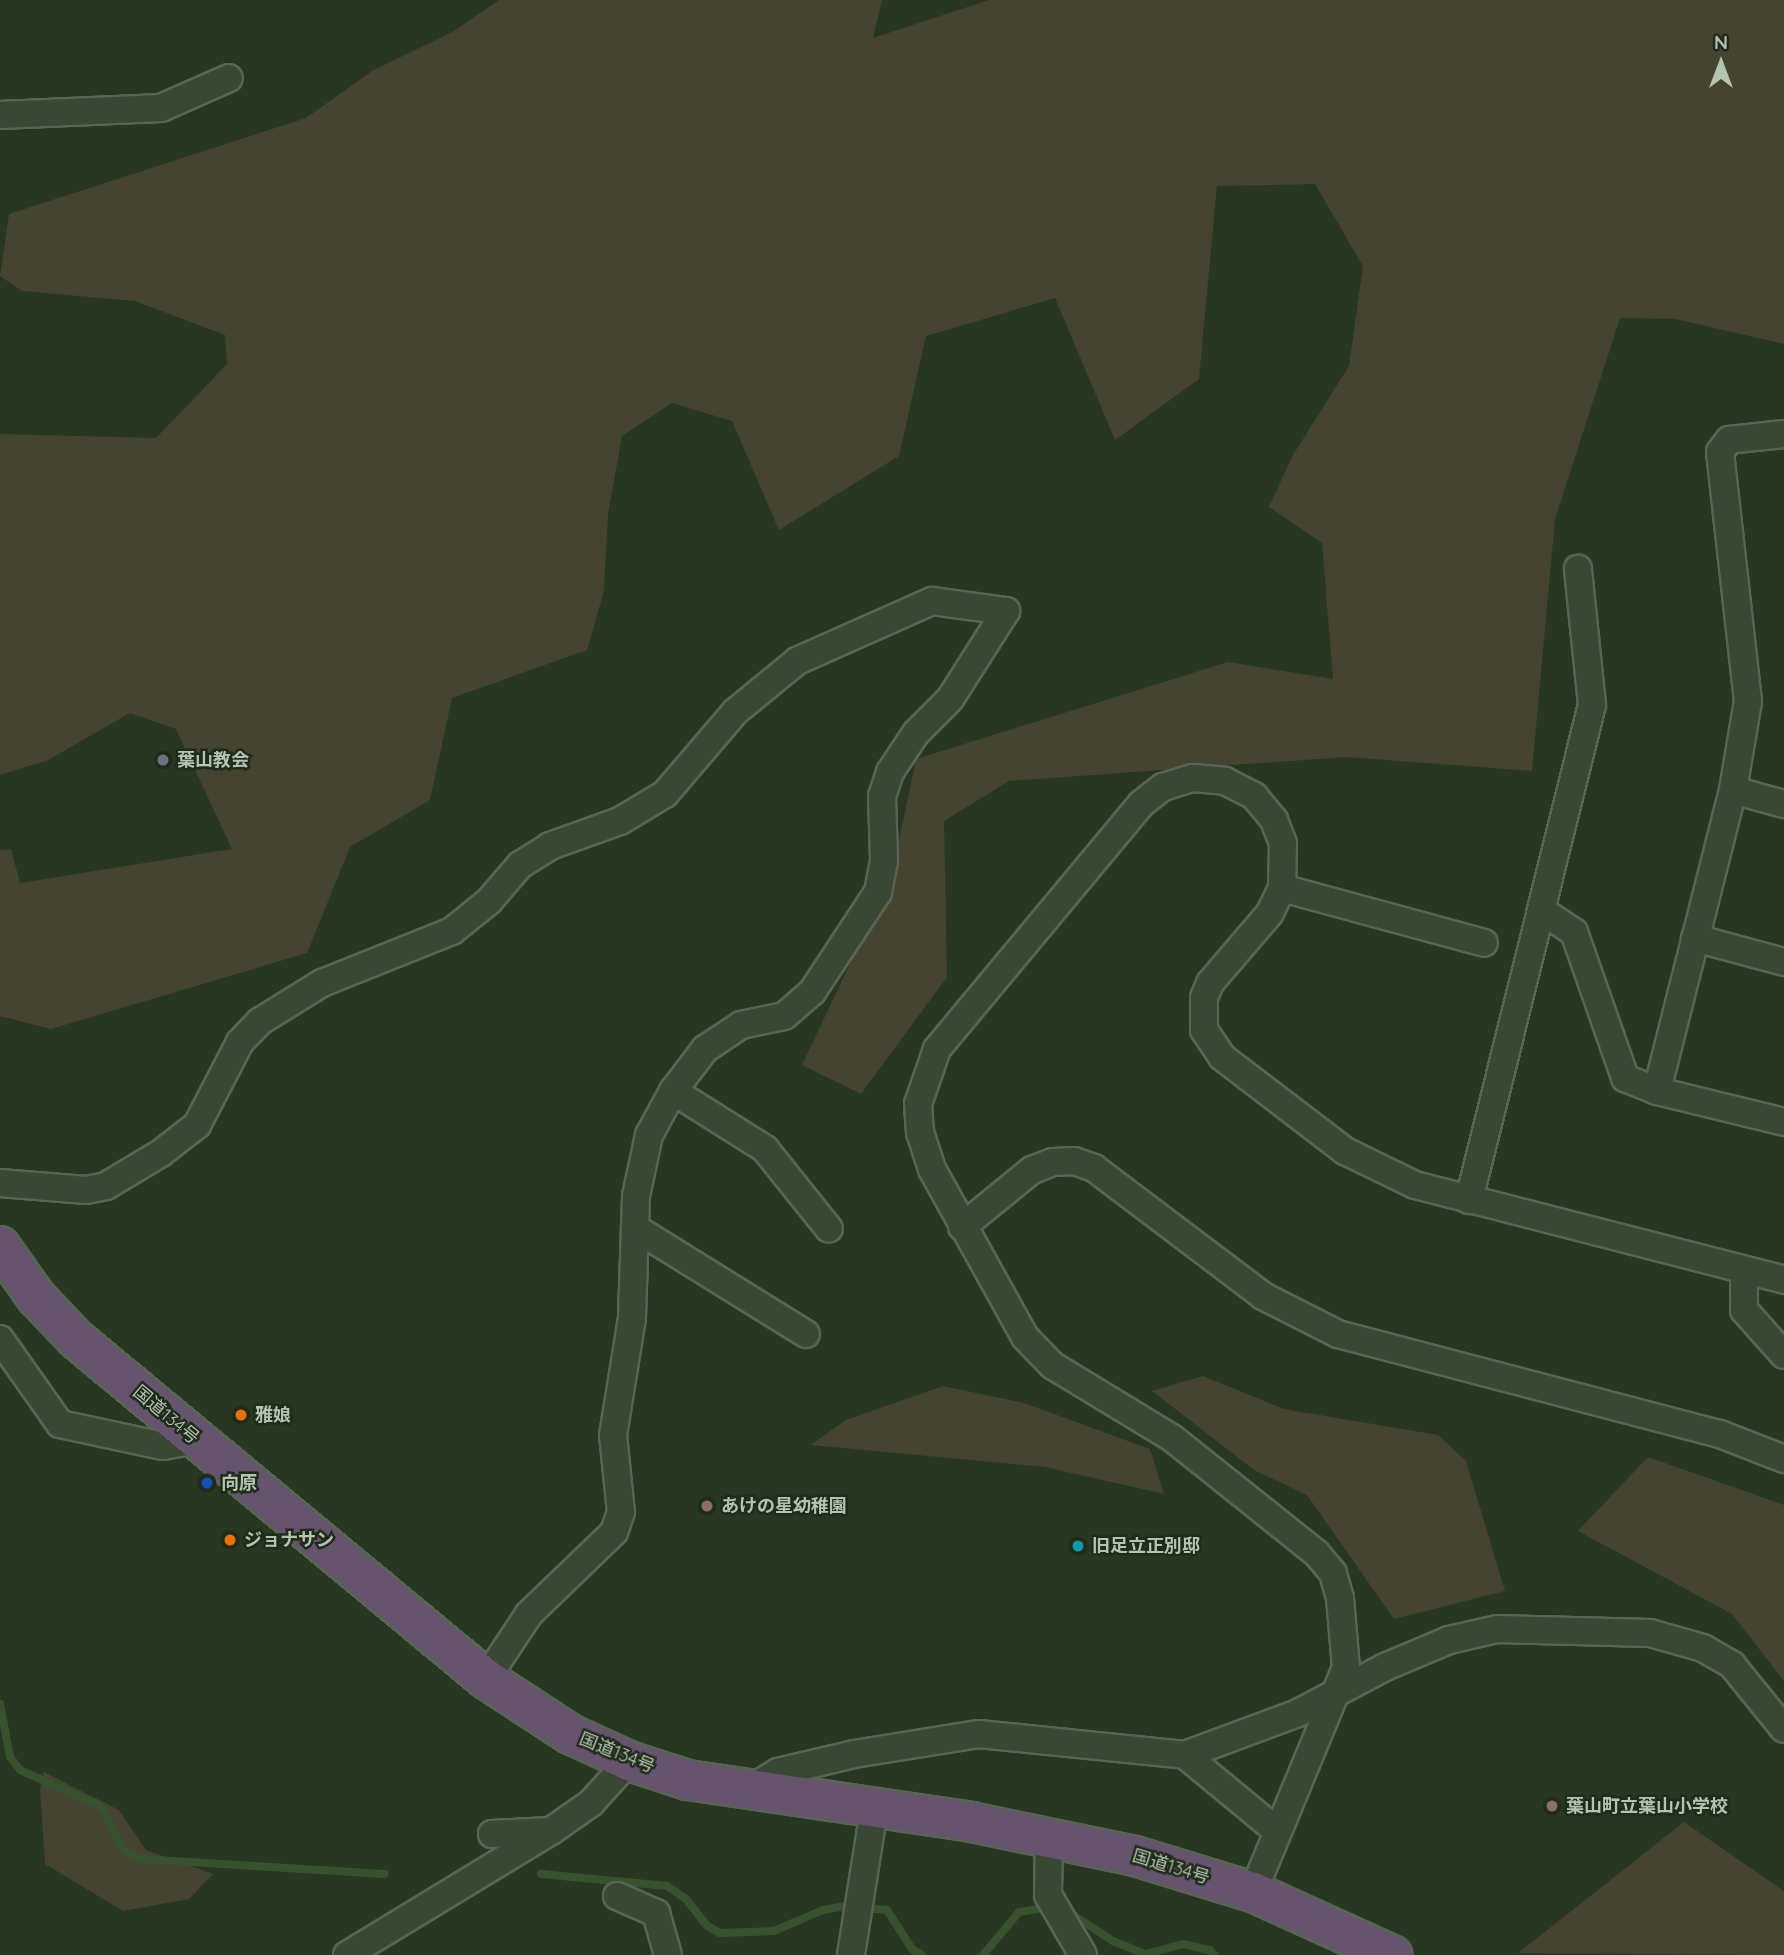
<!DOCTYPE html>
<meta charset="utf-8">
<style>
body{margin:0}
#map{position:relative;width:1784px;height:1955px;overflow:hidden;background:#283722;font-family:Quicksand,"Noto Sans JP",sans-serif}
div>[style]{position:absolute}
.green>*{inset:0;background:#444430}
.stream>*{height:8px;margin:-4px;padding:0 4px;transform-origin:4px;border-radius:4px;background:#38522f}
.roads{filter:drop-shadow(2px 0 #586553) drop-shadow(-2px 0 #586553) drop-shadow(0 2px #586553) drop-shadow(0 -2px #586553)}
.minor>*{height:26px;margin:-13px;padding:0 13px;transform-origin:13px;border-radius:13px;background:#3a4735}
.highway>*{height:38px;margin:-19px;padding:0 19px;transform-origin:19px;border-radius:19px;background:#66536d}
.dots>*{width:19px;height:19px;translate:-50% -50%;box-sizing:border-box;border:4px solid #202c1b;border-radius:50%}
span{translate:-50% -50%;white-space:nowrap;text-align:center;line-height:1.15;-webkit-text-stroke:5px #202c1b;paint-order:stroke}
.poi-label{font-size:18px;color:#b5c4b0;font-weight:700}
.left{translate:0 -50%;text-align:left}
.street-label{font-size:18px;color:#b5c4b0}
.north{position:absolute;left:1686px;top:28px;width:70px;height:70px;-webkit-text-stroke:5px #202c1b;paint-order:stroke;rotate:0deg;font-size:19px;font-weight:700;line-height:28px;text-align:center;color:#b5c4b0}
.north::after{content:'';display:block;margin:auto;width:24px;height:32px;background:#b5c4b0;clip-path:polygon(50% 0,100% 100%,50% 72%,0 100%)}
</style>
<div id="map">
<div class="green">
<i style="clip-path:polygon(499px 0,882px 0,873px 38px,989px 0,1784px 0,1784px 344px,1676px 319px,1620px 318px,1555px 519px,1532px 771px,1346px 757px,1009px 781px,944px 821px,947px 977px,861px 1094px,802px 1065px,892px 875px,916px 759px,1228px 662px,1333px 679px,1322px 543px,1269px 507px,1293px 455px,1349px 366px,1363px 266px,1315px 184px,1217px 186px,1199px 379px,1115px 440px,1055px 298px,926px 336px,899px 456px,779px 530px,732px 421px,672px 403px,622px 436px,608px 514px,604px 591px,587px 650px,452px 698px,430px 800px,350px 847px,307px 953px,51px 1029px,0 1016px,0 850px,11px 849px,20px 883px,232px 849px,176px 729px,130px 713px,48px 760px,0 775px,0 434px,156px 438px,227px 364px,225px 335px,135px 301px,22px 291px,0 276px,9px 214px,306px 118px,372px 71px,454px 31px)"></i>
<i style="clip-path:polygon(1203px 1376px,1284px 1409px,1438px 1435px,1466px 1461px,1505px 1591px,1394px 1619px,1307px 1495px,1254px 1470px,1152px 1391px)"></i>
<i style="clip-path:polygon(943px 1386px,1024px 1403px,1150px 1449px,1164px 1494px,1045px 1467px,811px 1445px,846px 1420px)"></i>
<i style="clip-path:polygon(1648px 1457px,1784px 1505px,1784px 1681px,1732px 1614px,1578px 1531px)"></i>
<i style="clip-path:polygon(44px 1772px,119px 1810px,146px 1850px,213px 1874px,189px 1899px,123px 1911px,45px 1864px,40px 1790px)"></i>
<i style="clip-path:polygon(1684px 1822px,1784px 1891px,1784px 1955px,1518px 1953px)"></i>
</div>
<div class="stream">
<i style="left:0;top:1704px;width:54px;rotate:79.3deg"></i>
<i style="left:10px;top:1757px;width:16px;rotate:52deg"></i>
<i style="left:20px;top:1770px;width:88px;rotate:24.2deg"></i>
<i style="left:100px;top:1806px;width:50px;rotate:61.4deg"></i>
<i style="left:124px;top:1850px;width:18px;rotate:29deg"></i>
<i style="left:140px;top:1859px;width:245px;rotate:3.5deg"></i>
<i style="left:541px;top:1874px;width:127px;rotate:5.4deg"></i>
<i style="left:667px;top:1886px;width:23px;rotate:34deg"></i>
<i style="left:686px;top:1899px;width:34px;rotate:52deg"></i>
<i style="left:707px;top:1926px;width:15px;rotate:28deg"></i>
<i style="left:720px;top:1933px;width:54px;rotate:-2.1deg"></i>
<i style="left:774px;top:1931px;width:53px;rotate:-23.2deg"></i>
<i style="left:823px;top:1910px;width:23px;rotate:-10deg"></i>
<i style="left:846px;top:1906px;width:41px;rotate:5.6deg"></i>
<i style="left:887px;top:1910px;width:46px;rotate:57.3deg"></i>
<i style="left:912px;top:1949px;width:12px;rotate:31deg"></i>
<i style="left:1073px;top:1915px;width:48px;rotate:33deg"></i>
<i style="left:1113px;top:1941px;width:35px;rotate:22deg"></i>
<i style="left:1146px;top:1954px;width:38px;rotate:-15deg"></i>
<i style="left:1183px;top:1944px;width:28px;rotate:13deg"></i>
<i style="left:1210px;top:1950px;width:6px;rotate:51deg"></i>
<i style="left:983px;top:1955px;width:56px;rotate:-50.1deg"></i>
<i style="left:1019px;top:1912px;width:20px;rotate:-9deg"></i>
</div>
<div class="roads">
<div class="minor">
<i style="left:0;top:115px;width:161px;rotate:-2.5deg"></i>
<i style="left:161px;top:108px;width:74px;rotate:-23.8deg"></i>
<i style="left:1784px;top:434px;width:55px;rotate:173.8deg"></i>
<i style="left:1729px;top:440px;width:15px;rotate:127deg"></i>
<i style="left:1720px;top:452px;width:251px;rotate:83.6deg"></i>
<i style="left:1748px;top:701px;width:90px;rotate:99.6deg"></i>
<i style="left:1733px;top:790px;width:310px;rotate:104.2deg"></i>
<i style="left:1657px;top:1091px;width:131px;rotate:13.7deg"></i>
<i style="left:1733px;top:790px;width:53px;rotate:15.4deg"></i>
<i style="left:1282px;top:888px;width:209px;rotate:15.2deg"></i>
<i style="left:1541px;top:910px;width:40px;rotate:34deg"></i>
<i style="left:1574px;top:932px;width:155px;rotate:70.7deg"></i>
<i style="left:1625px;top:1078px;width:35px;rotate:22deg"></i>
<i style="left:1695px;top:938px;width:92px;rotate:15.1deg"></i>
<i style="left:673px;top:1091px;width:109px;rotate:32.2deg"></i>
<i style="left:765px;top:1149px;width:102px;rotate:51.3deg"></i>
<i style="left:0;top:1183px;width:86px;rotate:4.7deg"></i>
<i style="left:86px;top:1190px;width:20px;rotate:-11deg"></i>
<i style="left:106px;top:1186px;width:64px;rotate:-31deg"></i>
<i style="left:161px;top:1153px;width:46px;rotate:-37.9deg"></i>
<i style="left:197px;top:1125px;width:93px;rotate:-62.6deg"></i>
<i style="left:240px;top:1042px;width:28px;rotate:-46deg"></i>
<i style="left:259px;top:1022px;width:74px;rotate:-31.8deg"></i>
<i style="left:322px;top:983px;width:140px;rotate:-21.8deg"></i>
<i style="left:452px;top:931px;width:48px;rotate:-39deg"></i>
<i style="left:489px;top:901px;width:48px;rotate:-49.3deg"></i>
<i style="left:520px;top:865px;width:36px;rotate:-32deg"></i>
<i style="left:550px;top:846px;width:74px;rotate:-19.7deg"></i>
<i style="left:620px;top:821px;width:52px;rotate:-31deg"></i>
<i style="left:665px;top:794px;width:108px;rotate:-49.5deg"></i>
<i style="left:735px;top:712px;width:80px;rotate:-39.4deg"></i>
<i style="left:797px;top:661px;width:148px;rotate:-24deg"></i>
<i style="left:932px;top:601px;width:75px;rotate:7.7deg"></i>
<i style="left:1006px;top:611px;width:104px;rotate:122.5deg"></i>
<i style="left:950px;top:699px;width:48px;rotate:135deg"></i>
<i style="left:916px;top:733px;width:47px;rotate:123.7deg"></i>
<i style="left:890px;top:772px;width:25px;rotate:108deg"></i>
<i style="left:882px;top:796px;width:65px;rotate:88.2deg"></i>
<i style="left:884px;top:861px;width:32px;rotate:101deg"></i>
<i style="left:878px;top:892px;width:120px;rotate:123.4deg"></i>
<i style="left:812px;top:992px;width:37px;rotate:139deg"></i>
<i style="left:784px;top:1016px;width:44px;rotate:168.2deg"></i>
<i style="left:741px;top:1025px;width:43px;rotate:146.3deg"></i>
<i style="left:705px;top:1049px;width:53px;rotate:127.3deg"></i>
<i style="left:673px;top:1091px;width:50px;rotate:118.6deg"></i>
<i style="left:649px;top:1135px;width:62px;rotate:102deg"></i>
<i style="left:636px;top:1196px;width:122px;rotate:91.9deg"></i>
<i style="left:632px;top:1318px;width:119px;rotate:99.2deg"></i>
<i style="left:613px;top:1435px;width:77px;rotate:84.1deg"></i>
<i style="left:621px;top:1512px;width:21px;rotate:109deg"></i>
<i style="left:614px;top:1532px;width:118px;rotate:136deg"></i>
<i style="left:529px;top:1614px;width:78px;rotate:123.5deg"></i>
<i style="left:1469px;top:1200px;width:510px;rotate:-76.05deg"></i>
<i style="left:1592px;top:705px;width:137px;rotate:-95.9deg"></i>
<i style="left:962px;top:1227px;width:90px;rotate:-39.2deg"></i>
<i style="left:1032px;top:1170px;width:22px;rotate:-21deg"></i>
<i style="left:1053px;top:1162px;width:21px;rotate:-3deg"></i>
<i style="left:1074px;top:1161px;width:21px;rotate:19deg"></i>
<i style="left:1094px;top:1168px;width:212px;rotate:37.1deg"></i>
<i style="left:1263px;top:1296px;width:84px;rotate:26.9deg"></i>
<i style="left:1338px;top:1334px;width:395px;rotate:14.7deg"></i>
<i style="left:1720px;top:1434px;width:69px;rotate:21.3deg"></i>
<i style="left:635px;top:1228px;width:201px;rotate:31.8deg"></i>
<i style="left:1744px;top:1270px;width:40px;rotate:90deg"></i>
<i style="left:1744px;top:1310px;width:60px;rotate:48.4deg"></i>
<i style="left:0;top:1339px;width:104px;rotate:54.8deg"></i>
<i style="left:60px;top:1424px;width:105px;rotate:12.1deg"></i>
<i style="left:163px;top:1446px;width:35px;rotate:-10deg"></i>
<i style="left:1185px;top:1755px;width:121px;rotate:-20.4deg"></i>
<i style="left:1298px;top:1713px;width:98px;rotate:-27.9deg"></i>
<i style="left:1385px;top:1667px;width:69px;rotate:-22.9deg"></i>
<i style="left:1449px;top:1640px;width:49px;rotate:-12.9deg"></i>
<i style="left:1497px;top:1629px;width:153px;rotate:1.5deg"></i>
<i style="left:1650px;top:1633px;width:55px;rotate:15.8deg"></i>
<i style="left:1703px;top:1648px;width:34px;rotate:30deg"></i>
<i style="left:1732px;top:1665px;width:82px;rotate:50.9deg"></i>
<i style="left:749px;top:1790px;width:34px;rotate:-32deg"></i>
<i style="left:778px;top:1772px;width:78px;rotate:-13.3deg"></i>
<i style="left:854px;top:1754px;width:127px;rotate:-9.1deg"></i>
<i style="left:979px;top:1734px;width:207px;rotate:5.8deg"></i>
<i style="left:1185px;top:1755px;width:119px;rotate:39.6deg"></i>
<i style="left:492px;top:1834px;width:58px;rotate:-3deg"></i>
<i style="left:1049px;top:1836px;width:59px;rotate:91deg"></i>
<i style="left:1048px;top:1895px;width:69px;rotate:59.7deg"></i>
<i style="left:1253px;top:1892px;width:243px;rotate:-67.5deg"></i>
<i style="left:1346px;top:1668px;width:70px;rotate:-94.9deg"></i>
<i style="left:1340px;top:1598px;width:26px;rotate:-106deg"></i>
<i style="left:1333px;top:1573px;width:26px;rotate:-130deg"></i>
<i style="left:1316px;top:1553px;width:184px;rotate:-141.4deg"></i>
<i style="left:1172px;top:1438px;width:140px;rotate:-148.7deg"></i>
<i style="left:1052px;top:1365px;width:39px;rotate:-134deg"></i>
<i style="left:1025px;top:1337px;width:192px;rotate:-119deg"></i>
<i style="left:932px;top:1169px;width:38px;rotate:-108deg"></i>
<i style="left:920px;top:1133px;width:29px;rotate:-94deg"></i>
<i style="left:918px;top:1104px;width:58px;rotate:-70.9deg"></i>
<i style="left:937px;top:1049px;width:319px;rotate:-50.2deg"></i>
<i style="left:1141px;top:804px;width:28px;rotate:-38deg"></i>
<i style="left:1163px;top:787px;width:31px;rotate:-17deg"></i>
<i style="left:1193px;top:778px;width:32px;rotate:5deg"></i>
<i style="left:1225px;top:781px;width:33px;rotate:27deg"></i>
<i style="left:1254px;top:796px;width:31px;rotate:50deg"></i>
<i style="left:1274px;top:820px;width:25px;rotate:69deg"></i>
<i style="left:1283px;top:843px;width:45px;rotate:91.3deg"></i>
<i style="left:1282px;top:888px;width:28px;rotate:116deg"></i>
<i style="left:1270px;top:913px;width:92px;rotate:130.6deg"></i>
<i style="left:1210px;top:983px;width:16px;rotate:112deg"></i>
<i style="left:1204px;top:998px;width:32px;rotate:90deg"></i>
<i style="left:1204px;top:1030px;width:32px;rotate:56deg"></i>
<i style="left:1222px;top:1057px;width:155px;rotate:37.4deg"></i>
<i style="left:1345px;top:1151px;width:78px;rotate:25.9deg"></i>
<i style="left:1415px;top:1185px;width:381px;rotate:14.4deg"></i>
<i style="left:617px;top:1896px;width:43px;rotate:23.6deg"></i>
<i style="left:656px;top:1913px;width:44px;rotate:74.1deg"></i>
<i style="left:347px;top:1955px;width:239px;rotate:-31.3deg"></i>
<i style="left:551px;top:1831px;width:49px;rotate:-35deg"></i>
<i style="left:591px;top:1803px;width:57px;rotate:-47.9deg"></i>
<i style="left:851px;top:1955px;width:148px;rotate:-81deg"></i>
</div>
<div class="highway">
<i style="left:0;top:1246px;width:62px;rotate:54.8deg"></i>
<i style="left:36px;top:1297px;width:58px;rotate:46.4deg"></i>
<i style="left:76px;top:1339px;width:533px;rotate:39.67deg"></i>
<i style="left:486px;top:1679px;width:100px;rotate:33.2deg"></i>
<i style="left:570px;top:1734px;width:65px;rotate:24.6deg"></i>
<i style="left:629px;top:1761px;width:62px;rotate:17.9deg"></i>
<i style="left:688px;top:1780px;width:286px;rotate:8.4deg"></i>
<i style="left:971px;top:1822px;width:167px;rotate:11.7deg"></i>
<i style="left:1135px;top:1856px;width:123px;rotate:17deg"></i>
<i style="left:1253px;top:1892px;width:153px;rotate:24.4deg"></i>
</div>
</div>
<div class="dots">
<i style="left:163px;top:760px;background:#6b7280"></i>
<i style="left:241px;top:1415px;background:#e8710a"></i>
<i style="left:207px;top:1483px;background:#1a4fb4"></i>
<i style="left:707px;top:1506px;background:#8d6e63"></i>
<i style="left:230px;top:1540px;background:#e8710a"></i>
<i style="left:1078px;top:1546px;background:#0f9aa8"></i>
<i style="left:1552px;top:1806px;background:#8d6e63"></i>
</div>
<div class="poi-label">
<span class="left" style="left:177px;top:760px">葉山教会</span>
<span class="left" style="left:255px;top:1415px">雅娘</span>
<span class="left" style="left:221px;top:1483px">向原</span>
<span class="left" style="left:721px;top:1506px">あけの星幼稚園</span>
<span class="left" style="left:244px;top:1540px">ジョナサン</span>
<span class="left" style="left:1092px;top:1546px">旧足立正別邸</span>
<span class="left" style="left:1566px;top:1806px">葉山町立葉山小学校</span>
</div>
<div class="street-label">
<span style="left:166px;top:1415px;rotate:40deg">国道134号</span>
<span style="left:617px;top:1753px;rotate:22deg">国道134号</span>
<span style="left:1171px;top:1867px;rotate:17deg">国道134号</span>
</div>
<div class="north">N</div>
</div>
